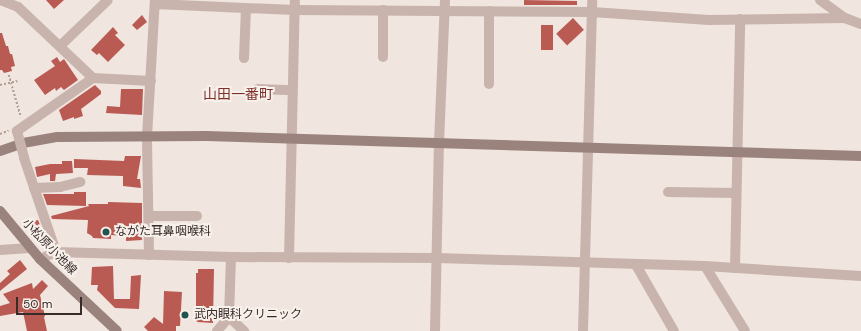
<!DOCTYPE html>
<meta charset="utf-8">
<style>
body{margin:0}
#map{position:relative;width:861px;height:331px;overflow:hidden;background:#f0e5df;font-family:"DM Sans","Noto Sans JP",sans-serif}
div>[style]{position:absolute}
.building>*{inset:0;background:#ba5b53;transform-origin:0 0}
.path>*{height:1.5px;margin-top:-0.75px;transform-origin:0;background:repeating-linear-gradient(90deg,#b39e96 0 2px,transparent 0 4px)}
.street>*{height:10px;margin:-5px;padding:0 5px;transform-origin:5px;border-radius:5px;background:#c8b4ac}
.secondary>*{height:10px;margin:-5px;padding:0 5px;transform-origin:5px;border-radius:5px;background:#9b837d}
.street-bridge>*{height:10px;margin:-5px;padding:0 5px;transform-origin:5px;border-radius:5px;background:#c8b4ac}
.dots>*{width:11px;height:11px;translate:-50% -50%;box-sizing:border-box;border:2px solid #f8f0eb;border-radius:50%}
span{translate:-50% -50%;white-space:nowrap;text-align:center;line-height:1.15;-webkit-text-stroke:4px #f8f0eb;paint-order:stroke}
.poi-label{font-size:12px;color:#362c2a}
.left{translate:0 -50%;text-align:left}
.street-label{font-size:12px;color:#362c2a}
.quarter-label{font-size:14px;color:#7e302b}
.scale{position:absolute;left:16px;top:297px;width:66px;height:18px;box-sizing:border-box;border:2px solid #362c2a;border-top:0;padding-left:5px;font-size:12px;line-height:14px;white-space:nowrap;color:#362c2a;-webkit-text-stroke:3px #f8f0eb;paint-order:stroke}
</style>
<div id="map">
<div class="building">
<i style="clip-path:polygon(46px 0,64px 0,54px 9px)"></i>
<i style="clip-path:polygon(524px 0,577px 1px,577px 5px,524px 5px)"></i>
<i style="clip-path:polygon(142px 15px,147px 22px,137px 30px,132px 25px)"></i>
<i style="left:573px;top:18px;width:16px;height:23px;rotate:47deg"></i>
<i style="left:541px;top:25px;width:12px;height:25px"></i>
<i style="clip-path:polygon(113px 27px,118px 33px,115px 35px,125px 45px,108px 62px,99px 53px,97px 55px,91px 50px)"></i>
<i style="clip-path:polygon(0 33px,2px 33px,6px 46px,8px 46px,10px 54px,12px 54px,15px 66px,11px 67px,12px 71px,4px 73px,2px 70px,0 70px)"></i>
<i style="clip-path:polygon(57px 57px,60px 62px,64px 59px,78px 80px,64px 90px,61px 87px,56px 91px,55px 88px,45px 95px,34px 80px,55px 66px,51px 61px)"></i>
<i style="clip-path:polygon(95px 85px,101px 91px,101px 94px,81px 109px,83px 116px,74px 119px,74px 117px,63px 121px,59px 110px)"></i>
<i style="clip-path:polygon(121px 89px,143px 89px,142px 115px,106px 113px,107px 106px,120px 107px)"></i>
<i style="clip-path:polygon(125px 156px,141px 156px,137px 179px,140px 179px,141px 188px,123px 186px,123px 176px,87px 175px,88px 168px,74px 168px,74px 159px,124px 161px)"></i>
<i style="clip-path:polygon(62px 161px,72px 161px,73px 173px,56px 174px,55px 181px,50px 181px,50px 174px,37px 177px,35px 167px,50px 164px,62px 164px)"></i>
<i style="clip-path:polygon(74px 192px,86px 192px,86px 206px,47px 205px,43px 194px,74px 194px)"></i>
<i style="clip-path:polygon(108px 202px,142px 203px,142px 240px,126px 241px,126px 236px,111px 235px,111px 239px,93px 238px,92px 236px,87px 233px,88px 220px,52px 219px,51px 216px,89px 206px,88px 204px,108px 204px)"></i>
<i style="clip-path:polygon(38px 220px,42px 230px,35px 231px,33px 221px)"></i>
<i style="clip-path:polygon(20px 260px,27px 269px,0 291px,0 283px,10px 274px,7px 271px)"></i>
<i style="clip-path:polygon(113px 266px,114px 299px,130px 299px,131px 276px,141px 275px,139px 309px,115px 308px,97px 290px,98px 285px,91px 285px,92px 267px)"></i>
<i style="clip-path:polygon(198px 269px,214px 269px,213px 323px,197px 322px,196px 319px,196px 273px,198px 273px)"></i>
<i style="clip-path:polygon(42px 280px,48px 286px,40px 295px,45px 316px,44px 317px,47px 331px,27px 331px,23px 312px,0 316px,0 306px,10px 303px,3px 294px,32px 283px,33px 289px)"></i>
<i style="clip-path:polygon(164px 291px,182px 292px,180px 326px,176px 326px,176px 331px,148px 331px,144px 327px,154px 317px,163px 324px)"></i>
</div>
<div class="path">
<i style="left:9px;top:75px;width:44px;rotate:74.1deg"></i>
<i style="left:0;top:85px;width:18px;rotate:-13deg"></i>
<i style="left:0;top:134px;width:9px;rotate:-21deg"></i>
</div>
<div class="street">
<i style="left:0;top:0;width:19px;rotate:21deg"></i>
<i style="left:18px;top:7px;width:103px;rotate:43.4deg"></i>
<i style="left:93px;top:78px;width:93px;rotate:145.1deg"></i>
<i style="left:820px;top:0;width:31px;rotate:36deg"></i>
<i style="left:845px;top:18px;width:17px;rotate:21deg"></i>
<i style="left:155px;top:4px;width:140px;rotate:2.5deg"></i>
<i style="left:295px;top:10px;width:297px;rotate:0.4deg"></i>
<i style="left:592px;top:12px;width:117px;rotate:3.9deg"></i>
<i style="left:709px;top:20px;width:136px;rotate:-0.8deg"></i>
<i style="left:489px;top:11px;width:73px;rotate:90deg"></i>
<i style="left:60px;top:46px;width:66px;rotate:-43.8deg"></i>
<i style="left:383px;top:57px;width:47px;rotate:-90deg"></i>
<i style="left:244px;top:58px;width:50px;rotate:-87.7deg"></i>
<i style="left:93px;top:78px;width:58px;rotate:3deg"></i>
<i style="left:258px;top:89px;width:34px;rotate:2deg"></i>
<i style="left:24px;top:158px;width:99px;rotate:71.2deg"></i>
<i style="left:34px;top:188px;width:26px;rotate:-2deg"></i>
<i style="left:60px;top:187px;width:21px;rotate:-14deg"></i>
<i style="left:668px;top:192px;width:68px;rotate:0.8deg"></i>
<i style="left:149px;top:216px;width:48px"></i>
<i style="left:0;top:250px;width:30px;rotate:-4deg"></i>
<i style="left:149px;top:255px;width:118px;rotate:-91deg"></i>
<i style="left:147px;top:137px;width:137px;rotate:-86.7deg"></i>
<i style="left:231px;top:257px;width:60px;rotate:91.9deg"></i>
<i style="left:229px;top:317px;width:21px;rotate:43deg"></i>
<i style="left:289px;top:258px;width:258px;rotate:-88.7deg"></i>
<i style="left:40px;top:259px;width:17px;rotate:-24deg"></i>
<i style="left:56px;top:252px;width:175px;rotate:1.6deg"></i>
<i style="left:231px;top:257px;width:206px;rotate:0.3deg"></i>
<i style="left:437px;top:258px;width:268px;rotate:1.7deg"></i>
<i style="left:705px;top:266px;width:156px;rotate:3.7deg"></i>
<i style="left:636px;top:265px;width:76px;rotate:60.1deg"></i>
<i style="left:705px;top:266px;width:76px;rotate:58.4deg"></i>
<i style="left:735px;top:268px;width:249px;rotate:-88.8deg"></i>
<i style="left:217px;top:331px;width:18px;rotate:-49deg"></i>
<i style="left:435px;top:331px;width:188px;rotate:-88.8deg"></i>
<i style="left:439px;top:143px;width:143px;rotate:-87.6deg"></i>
<i style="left:583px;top:331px;width:331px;rotate:-88.4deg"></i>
</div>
<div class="secondary">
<i style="left:0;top:151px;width:24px;rotate:-19deg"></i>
<i style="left:23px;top:143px;width:35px;rotate:-10deg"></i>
<i style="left:57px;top:137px;width:149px;rotate:-0.4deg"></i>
<i style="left:206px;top:136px;width:655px;rotate:1.75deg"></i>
<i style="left:0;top:211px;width:62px;rotate:50.2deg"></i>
<i style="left:40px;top:259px;width:105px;rotate:43.1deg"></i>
</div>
<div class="street-bridge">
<i style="left:17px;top:131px;width:28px;rotate:75deg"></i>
</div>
<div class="dots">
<i style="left:106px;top:232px;background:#23544f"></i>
<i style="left:185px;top:315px;background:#23544f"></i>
</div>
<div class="poi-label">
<span class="left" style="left:115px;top:232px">ながた耳鼻咽喉科</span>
<span class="left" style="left:194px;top:315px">武内眼科クリニック</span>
</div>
<div class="street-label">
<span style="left:49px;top:247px;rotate:46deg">小松原小池線</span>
</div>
<div class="quarter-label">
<span style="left:238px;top:94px">山田一番町</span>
</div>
<div class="scale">50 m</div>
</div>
